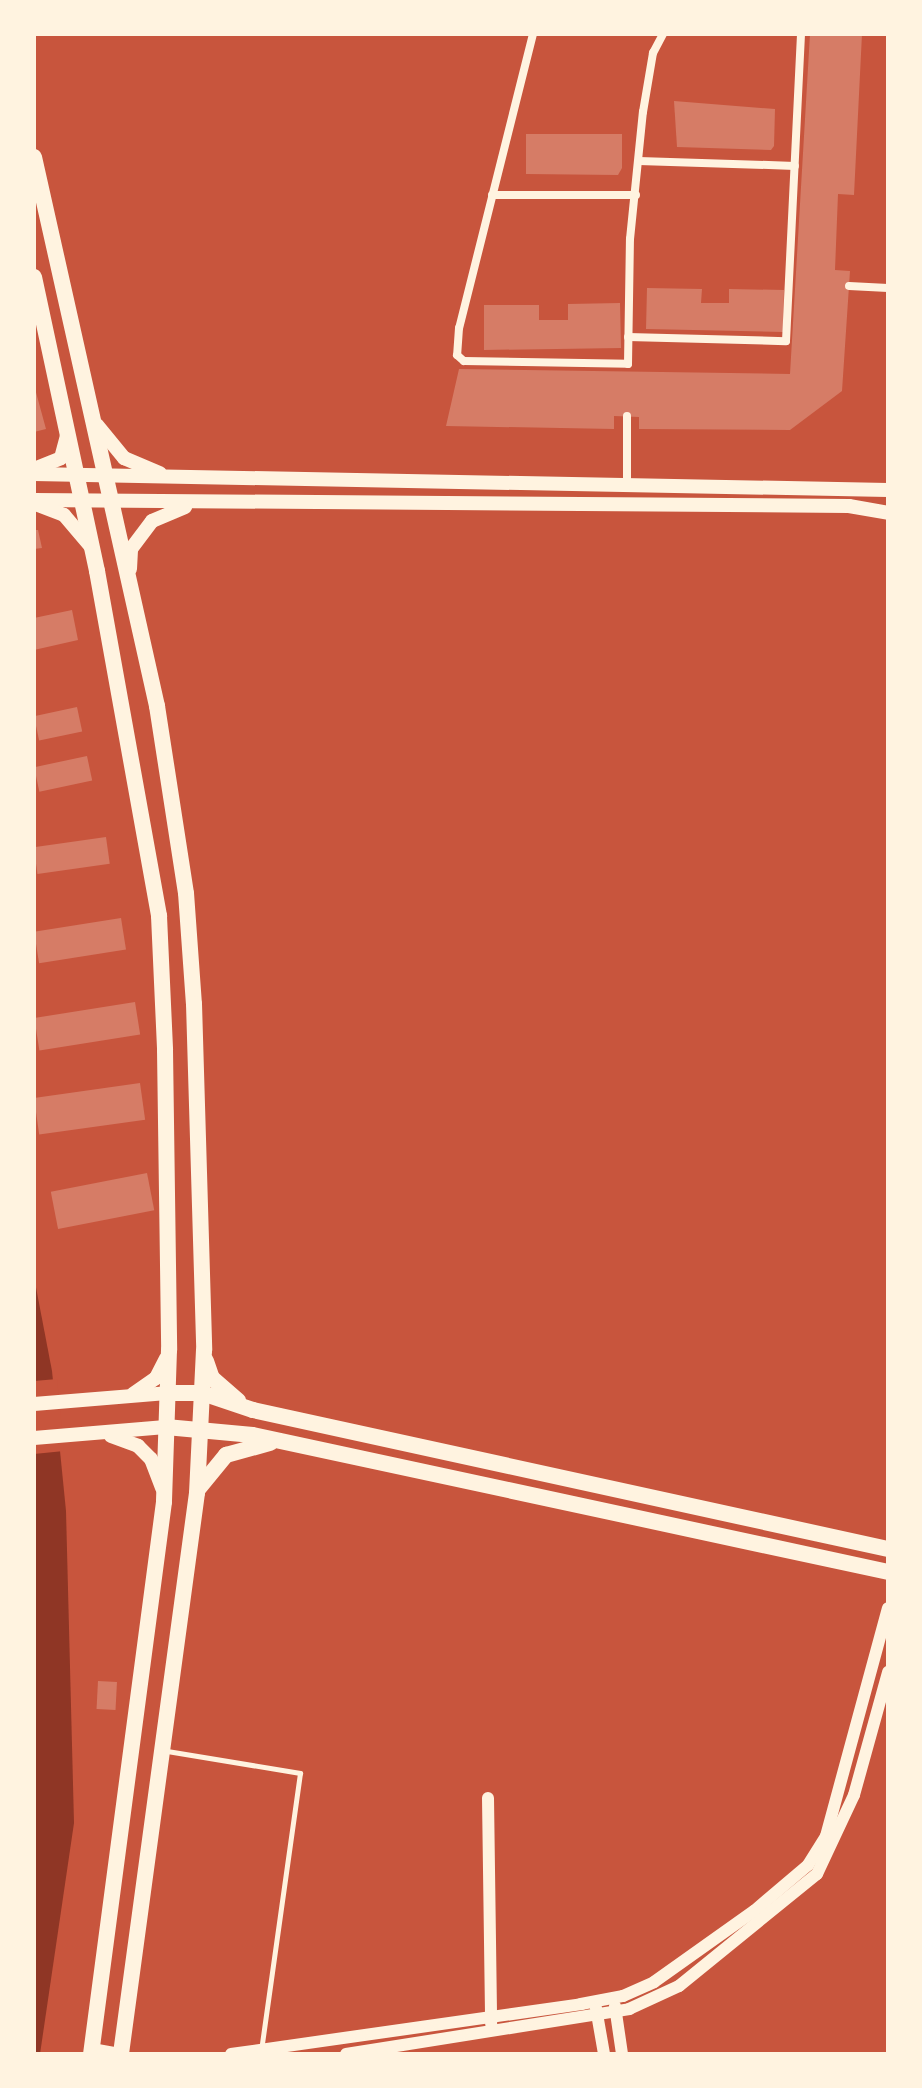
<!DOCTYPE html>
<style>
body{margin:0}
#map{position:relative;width:922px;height:2088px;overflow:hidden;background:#c8553d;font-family:"Asap Condensed",sans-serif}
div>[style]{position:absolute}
.water>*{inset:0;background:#8f3625}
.pier>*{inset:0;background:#c8553d}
.building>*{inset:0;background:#d67c66;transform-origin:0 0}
.service>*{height:5px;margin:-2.5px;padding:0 2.5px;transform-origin:2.5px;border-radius:2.5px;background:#fff3e0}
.minor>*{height:8px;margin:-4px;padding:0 4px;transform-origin:4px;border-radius:4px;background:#fff3e0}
.tertiary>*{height:12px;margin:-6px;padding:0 6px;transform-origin:6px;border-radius:6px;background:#fff3e0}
.secondary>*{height:14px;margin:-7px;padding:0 7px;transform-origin:7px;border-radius:7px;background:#fff3e0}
.primary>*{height:16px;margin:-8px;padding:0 8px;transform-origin:8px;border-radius:8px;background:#fff3e0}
span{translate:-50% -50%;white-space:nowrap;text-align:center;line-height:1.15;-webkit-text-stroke:8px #fff3e0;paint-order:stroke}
.frame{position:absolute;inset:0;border:36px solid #fff3e0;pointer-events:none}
</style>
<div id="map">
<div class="water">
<i style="clip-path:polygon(34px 1277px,52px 1371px,66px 1511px,74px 1823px,40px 2054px,34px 2054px)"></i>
</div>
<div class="pier">
<i style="clip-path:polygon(57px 1379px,64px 1451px,34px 1454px,34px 1381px)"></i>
</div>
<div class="building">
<i style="clip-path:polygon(810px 34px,862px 34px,854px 195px,838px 194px,835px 270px,850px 271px,842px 391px,790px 430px,639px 429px,639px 417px,614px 416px,614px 429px,446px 426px,459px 369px,790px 374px)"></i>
<i style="clip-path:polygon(674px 101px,775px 109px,774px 146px,771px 150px,677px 147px)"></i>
<i style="clip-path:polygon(526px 134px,622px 134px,622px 168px,618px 175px,526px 174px)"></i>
<i style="clip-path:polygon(647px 288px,702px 289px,701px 303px,729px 303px,729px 289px,784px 290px,783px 332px,646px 329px)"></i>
<i style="clip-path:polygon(620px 303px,621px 348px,484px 350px,484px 305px,539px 305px,539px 320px,568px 320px,568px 304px)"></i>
<i style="clip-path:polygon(34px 385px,46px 429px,34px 432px)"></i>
<i style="clip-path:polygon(34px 530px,38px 530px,42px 548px,34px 549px)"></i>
<i style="clip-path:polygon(72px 610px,78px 640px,34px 650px,34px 618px)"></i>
<i style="left:77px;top:707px;width:25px;height:44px;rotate:78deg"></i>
<i style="left:87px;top:756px;width:25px;height:54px;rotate:78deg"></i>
<i style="left:106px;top:837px;width:27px;height:73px;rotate:82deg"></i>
<i style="left:121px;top:918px;width:32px;height:88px;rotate:81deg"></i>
<i style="left:135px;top:1002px;width:33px;height:102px;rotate:81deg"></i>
<i style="left:140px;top:1083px;width:37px;height:107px;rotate:82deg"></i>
<i style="left:147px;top:1173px;width:38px;height:98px;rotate:79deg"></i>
<i style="left:98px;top:1681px;width:19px;height:28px;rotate:3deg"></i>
</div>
<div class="service">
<i style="left:167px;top:1751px;width:135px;rotate:9.4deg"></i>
<i style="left:300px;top:1773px;width:280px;rotate:98deg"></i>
</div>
<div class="minor">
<i style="left:533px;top:34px;width:303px;rotate:104.1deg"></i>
<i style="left:459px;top:328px;width:27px;rotate:94deg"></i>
<i style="left:457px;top:355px;width:9px;rotate:41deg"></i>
<i style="left:464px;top:361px;width:164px;rotate:1deg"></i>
<i style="left:628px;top:364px;width:125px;rotate:-89.1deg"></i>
<i style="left:630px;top:239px;width:128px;rotate:-84.2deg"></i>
<i style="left:643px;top:112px;width:60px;rotate:-80.4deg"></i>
<i style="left:653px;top:53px;width:21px;rotate:-62deg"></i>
<i style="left:639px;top:161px;width:156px;rotate:1.8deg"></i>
<i style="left:492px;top:195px;width:144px"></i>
<i style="left:849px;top:286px;width:39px;rotate:3deg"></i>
<i style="left:628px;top:337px;width:158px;rotate:1.5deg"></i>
<i style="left:786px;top:341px;width:307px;rotate:-87.2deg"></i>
<i style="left:627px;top:485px;width:69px;rotate:-90deg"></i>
</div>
<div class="tertiary">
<i style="left:488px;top:1798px;width:226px;rotate:89.2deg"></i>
<i style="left:615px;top:2006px;width:49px;rotate:81.7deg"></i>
<i style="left:596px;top:2008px;width:47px;rotate:80.1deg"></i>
<i style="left:92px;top:2049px;width:28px;rotate:10deg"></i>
<i style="left:231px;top:2054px;width:354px;rotate:-8.1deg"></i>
<i style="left:581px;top:2004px;width:43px;rotate:-10.8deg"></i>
<i style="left:623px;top:1996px;width:34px;rotate:-24deg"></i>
<i style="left:654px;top:1982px;width:123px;rotate:-35.4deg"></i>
<i style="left:754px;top:1911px;width:71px;rotate:-40.4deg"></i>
<i style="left:808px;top:1865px;width:34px;rotate:-58deg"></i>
<i style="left:826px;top:1836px;width:236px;rotate:-74.8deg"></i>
<i style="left:346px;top:2054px;width:287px;rotate:-9deg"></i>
<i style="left:629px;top:2009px;width:55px;rotate:-24.7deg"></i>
<i style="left:679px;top:1986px;width:178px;rotate:-39.1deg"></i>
<i style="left:817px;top:1874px;width:87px;rotate:-64.9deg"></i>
<i style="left:854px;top:1795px;width:128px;rotate:-74.5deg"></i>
</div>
<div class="secondary">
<i style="left:97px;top:425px;width:43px;rotate:50.7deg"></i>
<i style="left:124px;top:458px;width:39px;rotate:23deg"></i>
<i style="left:34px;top:469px;width:29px;rotate:-22deg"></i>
<i style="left:61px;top:458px;width:23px;rotate:-75deg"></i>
<i style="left:34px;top:474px;width:854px;rotate:1.07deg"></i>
<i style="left:34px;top:500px;width:815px;rotate:0.42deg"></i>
<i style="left:849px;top:506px;width:40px;rotate:10deg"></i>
<i style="left:38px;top:505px;width:28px;rotate:21deg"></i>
<i style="left:64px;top:515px;width:43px;rotate:49.7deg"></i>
<i style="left:130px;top:569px;width:20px;rotate:-87deg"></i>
<i style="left:131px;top:549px;width:35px;rotate:-53deg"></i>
<i style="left:152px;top:521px;width:36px;rotate:-23deg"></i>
<i style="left:133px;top:1394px;width:28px;rotate:-35deg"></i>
<i style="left:156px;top:1378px;width:22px;rotate:-63deg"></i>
<i style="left:34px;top:1404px;width:133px;rotate:-4.7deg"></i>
<i style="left:111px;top:1436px;width:29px;rotate:20deg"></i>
<i style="left:138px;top:1446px;width:18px;rotate:45deg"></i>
<i style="left:151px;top:1459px;width:31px;rotate:69deg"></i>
<i style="left:34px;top:1438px;width:132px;rotate:-4.8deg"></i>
</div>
<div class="primary">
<i style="left:34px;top:157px;width:563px;rotate:77.37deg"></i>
<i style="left:157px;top:706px;width:189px;rotate:81.2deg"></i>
<i style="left:186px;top:893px;width:111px;rotate:85.9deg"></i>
<i style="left:194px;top:1004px;width:346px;rotate:88.3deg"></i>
<i style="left:204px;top:1350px;width:143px;rotate:92.8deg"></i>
<i style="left:197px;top:1493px;width:566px;rotate:97.72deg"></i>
<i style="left:34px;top:277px;width:301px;rotate:77.9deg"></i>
<i style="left:97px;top:571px;width:351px;rotate:79.8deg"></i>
<i style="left:159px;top:916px;width:134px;rotate:87.4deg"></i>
<i style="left:165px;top:1050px;width:300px;rotate:89.2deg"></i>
<i style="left:169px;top:1350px;width:152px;rotate:91.9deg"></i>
<i style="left:164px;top:1502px;width:557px;rotate:97.53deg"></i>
<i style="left:206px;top:1361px;width:18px;rotate:71deg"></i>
<i style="left:212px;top:1378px;width:35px;rotate:41deg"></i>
<i style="left:167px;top:1393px;width:35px"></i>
<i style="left:202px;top:1393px;width:54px;rotate:18.4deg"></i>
<i style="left:253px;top:1410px;width:650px;rotate:12.35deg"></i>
<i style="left:166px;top:1427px;width:87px;rotate:5.3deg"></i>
<i style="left:253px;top:1435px;width:650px;rotate:12.17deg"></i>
<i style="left:199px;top:1488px;width:43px;rotate:-50.7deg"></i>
<i style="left:226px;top:1455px;width:46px;rotate:-15.3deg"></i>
</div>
<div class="frame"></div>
</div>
